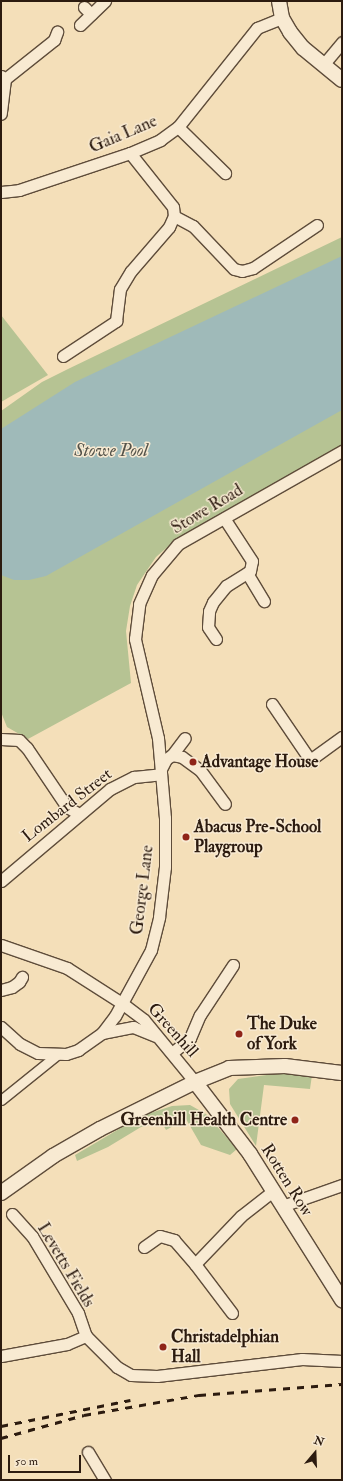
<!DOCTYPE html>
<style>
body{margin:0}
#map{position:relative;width:343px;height:1481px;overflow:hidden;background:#f4dfb9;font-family:"IM FELL Double Pica",serif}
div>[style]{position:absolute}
.green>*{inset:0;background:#b6c393}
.water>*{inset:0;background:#9fbab9}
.roads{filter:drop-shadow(1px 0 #5e4c3a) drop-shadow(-1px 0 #5e4c3a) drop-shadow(0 1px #5e4c3a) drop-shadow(0 -1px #5e4c3a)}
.pedestrian>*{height:9px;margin:-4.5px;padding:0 4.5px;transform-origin:4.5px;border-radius:4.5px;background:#f8ead2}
.minor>*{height:11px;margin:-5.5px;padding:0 5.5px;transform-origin:5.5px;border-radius:5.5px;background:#f8ead2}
.tertiary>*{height:14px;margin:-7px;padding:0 7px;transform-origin:7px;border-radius:7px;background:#f8ead2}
.rail>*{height:3px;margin-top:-1.5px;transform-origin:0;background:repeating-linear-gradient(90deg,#2c1b0f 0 7px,transparent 0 14px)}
.dots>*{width:11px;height:11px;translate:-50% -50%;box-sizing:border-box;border:2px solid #f8ead2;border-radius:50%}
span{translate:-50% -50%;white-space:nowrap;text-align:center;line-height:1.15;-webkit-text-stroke:3px #f8ead2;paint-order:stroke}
.street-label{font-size:17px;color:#2c1b0f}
.poi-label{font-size:17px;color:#2c1b0f;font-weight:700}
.left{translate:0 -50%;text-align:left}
.right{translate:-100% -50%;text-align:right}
.water-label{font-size:18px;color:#54534a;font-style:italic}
.frame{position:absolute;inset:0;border:2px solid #2c1b0f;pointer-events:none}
.north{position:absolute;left:295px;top:1433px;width:40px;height:40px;-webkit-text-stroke:3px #f8ead2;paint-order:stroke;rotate:19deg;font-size:11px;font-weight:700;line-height:16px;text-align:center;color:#2c1b0f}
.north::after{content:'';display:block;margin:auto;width:14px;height:18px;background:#2c1b0f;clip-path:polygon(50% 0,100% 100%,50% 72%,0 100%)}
.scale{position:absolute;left:8px;top:1455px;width:73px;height:18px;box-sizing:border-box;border:2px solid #2c1b0f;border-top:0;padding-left:5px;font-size:12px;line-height:14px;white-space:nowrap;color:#2c1b0f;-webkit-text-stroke:3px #f8ead2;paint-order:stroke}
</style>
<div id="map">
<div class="green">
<i style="clip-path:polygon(342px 237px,342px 446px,179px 537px,156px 557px,137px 585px,130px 606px,126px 631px,131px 683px,28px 739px,7px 727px,1px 712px,1px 411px,42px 382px,68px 369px)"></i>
<i style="clip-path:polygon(1px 315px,48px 375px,1px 402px)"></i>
<i style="clip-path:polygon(281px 1073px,312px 1075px,310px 1089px,264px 1085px,256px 1146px,230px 1104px,229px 1089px,238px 1079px)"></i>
<i style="clip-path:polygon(190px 1105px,206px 1114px,237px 1149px,230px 1155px,201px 1145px,186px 1119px,166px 1130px,162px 1123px,141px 1127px,108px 1147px,77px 1161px,75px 1155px,141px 1116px,172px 1106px)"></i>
</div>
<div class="water">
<i style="clip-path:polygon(342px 256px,342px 410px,46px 576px,29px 580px,14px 580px,1px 575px,1px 429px,75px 382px)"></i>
</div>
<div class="roads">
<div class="pedestrian">
<i style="left:1px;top:1100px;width:73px;rotate:-38.9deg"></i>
</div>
<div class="minor">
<i style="left:84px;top:7px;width:10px;rotate:45deg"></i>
<i style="left:80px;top:25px;width:35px;rotate:-44deg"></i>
<i style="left:323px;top:65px;width:30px;rotate:-50deg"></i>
<i style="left:1px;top:76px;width:5px;rotate:37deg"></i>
<i style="left:5px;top:79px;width:35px;rotate:97deg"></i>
<i style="left:5px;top:79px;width:63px;rotate:-38.5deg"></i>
<i style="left:54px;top:40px;width:9px;rotate:-69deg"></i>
<i style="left:178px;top:127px;width:66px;rotate:44.4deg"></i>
<i style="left:1px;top:192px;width:18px;rotate:-6deg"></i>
<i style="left:19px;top:190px;width:117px;rotate:-18.4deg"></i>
<i style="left:130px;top:153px;width:33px;rotate:-23deg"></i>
<i style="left:160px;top:140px;width:22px;rotate:-36deg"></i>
<i style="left:178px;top:127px;width:127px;rotate:-51.4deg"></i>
<i style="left:257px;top:28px;width:27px;rotate:-22deg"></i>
<i style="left:174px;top:216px;width:21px;rotate:28deg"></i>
<i style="left:193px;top:226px;width:59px;rotate:46.4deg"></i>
<i style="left:234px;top:269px;width:8px;rotate:14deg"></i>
<i style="left:242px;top:271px;width:11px;rotate:-15deg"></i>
<i style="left:253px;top:268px;width:77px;rotate:-33.9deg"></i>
<i style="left:63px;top:356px;width:64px;rotate:-33.4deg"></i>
<i style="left:116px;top:321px;width:32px;rotate:-83deg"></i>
<i style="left:120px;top:289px;width:21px;rotate:-59deg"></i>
<i style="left:131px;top:271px;width:58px;rotate:-49.2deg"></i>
<i style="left:169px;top:227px;width:12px;rotate:-66deg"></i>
<i style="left:174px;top:216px;width:9px;rotate:-96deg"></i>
<i style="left:173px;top:207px;width:69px;rotate:-128.5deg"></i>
<i style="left:247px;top:573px;width:33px;rotate:59deg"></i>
<i style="left:216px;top:639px;width:14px;rotate:-124deg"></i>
<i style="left:208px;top:627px;width:16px;rotate:-86deg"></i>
<i style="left:209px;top:611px;width:10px;rotate:-66deg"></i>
<i style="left:213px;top:602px;width:21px;rotate:-51deg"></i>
<i style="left:226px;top:586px;width:28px;rotate:-32deg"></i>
<i style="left:250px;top:571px;width:10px;rotate:-79deg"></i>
<i style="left:252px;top:561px;width:51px;rotate:-123.1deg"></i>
<i style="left:272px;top:704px;width:68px;rotate:55.8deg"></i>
<i style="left:310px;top:760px;width:39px;rotate:-36deg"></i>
<i style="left:1px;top:739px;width:18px;rotate:3deg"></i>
<i style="left:19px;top:740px;width:11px;rotate:45deg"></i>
<i style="left:27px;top:748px;width:71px;rotate:55.9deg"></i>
<i style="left:67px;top:807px;width:14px;rotate:30deg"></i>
<i style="left:172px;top:755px;width:21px;rotate:-53deg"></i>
<i style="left:161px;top:769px;width:11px;rotate:-63deg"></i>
<i style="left:166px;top:759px;width:7px;rotate:-34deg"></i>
<i style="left:172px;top:755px;width:10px;rotate:11deg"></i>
<i style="left:182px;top:757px;width:22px;rotate:36deg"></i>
<i style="left:200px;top:770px;width:42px;rotate:53.7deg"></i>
<i style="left:1px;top:881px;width:143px;rotate:-40.2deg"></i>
<i style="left:110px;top:789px;width:27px;rotate:-27deg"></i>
<i style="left:134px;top:777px;width:27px;rotate:-6deg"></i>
<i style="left:1px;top:945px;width:70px;rotate:19.2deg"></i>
<i style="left:67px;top:968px;width:67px;rotate:32.7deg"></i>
<i style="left:123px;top:1004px;width:26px;rotate:37deg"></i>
<i style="left:144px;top:1020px;width:80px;rotate:50.6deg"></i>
<i style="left:1px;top:990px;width:11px;rotate:-15deg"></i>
<i style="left:12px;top:987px;width:9px;rotate:-36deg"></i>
<i style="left:19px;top:982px;width:6px;rotate:-59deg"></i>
<i style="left:1px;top:1027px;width:25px;rotate:42deg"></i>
<i style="left:20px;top:1044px;width:20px;rotate:27deg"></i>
<i style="left:38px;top:1053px;width:28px;rotate:2deg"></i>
<i style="left:66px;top:1054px;width:13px;rotate:-18deg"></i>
<i style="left:78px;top:1050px;width:29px;rotate:-35deg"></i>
<i style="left:102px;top:1033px;width:21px;rotate:-53deg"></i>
<i style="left:115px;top:1016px;width:75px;rotate:-61.4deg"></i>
<i style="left:151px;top:950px;width:34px;rotate:-76deg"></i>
<i style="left:159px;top:917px;width:50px;rotate:-83.2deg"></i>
<i style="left:165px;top:867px;width:49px;rotate:-90deg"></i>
<i style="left:165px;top:818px;width:80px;rotate:-95deg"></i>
<i style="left:158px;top:738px;width:102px;rotate:-103.1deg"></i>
<i style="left:135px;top:639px;width:35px;rotate:-83deg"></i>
<i style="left:139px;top:604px;width:32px;rotate:-66deg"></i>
<i style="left:152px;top:575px;width:40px;rotate:-50deg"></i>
<i style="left:178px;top:544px;width:189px;rotate:-29.6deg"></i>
<i style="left:102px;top:1033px;width:32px;rotate:-11deg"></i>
<i style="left:133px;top:1027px;width:24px;rotate:22deg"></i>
<i style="left:173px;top:1052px;width:22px;rotate:-39deg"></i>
<i style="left:190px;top:1038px;width:25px;rotate:-67deg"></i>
<i style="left:200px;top:1015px;width:60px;rotate:-56.6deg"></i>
<i style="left:282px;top:1206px;width:64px;rotate:-19.3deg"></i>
<i style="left:12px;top:1214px;width:30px;rotate:48deg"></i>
<i style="left:32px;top:1236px;width:90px;rotate:59.1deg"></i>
<i style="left:78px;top:1313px;width:24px;rotate:71deg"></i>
<i style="left:86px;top:1336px;width:44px;rotate:45deg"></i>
<i style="left:117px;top:1367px;width:16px;rotate:30deg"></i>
<i style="left:131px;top:1375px;width:26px;rotate:2deg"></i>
<i style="left:157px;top:1376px;width:146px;rotate:-6.7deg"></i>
<i style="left:302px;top:1359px;width:40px;rotate:2.9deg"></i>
<i style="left:144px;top:1247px;width:19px;rotate:-35deg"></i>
<i style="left:160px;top:1236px;width:15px;rotate:16deg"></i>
<i style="left:174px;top:1240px;width:32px;rotate:49deg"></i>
<i style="left:232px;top:1313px;width:61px;rotate:-127.1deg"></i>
<i style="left:195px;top:1264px;width:66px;rotate:-46.2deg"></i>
<i style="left:241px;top:1216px;width:41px;rotate:-38deg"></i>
<i style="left:1px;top:1356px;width:67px;rotate:-10.3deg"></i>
<i style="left:67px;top:1344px;width:21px;rotate:-23deg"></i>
<i style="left:88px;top:1452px;width:33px;rotate:59deg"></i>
</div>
<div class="tertiary">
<i style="left:279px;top:1px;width:17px;rotate:80deg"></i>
<i style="left:282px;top:18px;width:16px;rotate:60deg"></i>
<i style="left:290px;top:32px;width:21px;rotate:51deg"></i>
<i style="left:303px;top:48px;width:50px;rotate:39.4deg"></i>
<i style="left:195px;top:1082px;width:91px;rotate:52.6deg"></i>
<i style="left:250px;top:1154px;width:173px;rotate:57.8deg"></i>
<i style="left:1px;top:1193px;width:64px;rotate:-35.4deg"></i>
<i style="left:53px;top:1156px;width:54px;rotate:-29.9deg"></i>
<i style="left:100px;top:1129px;width:106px;rotate:-26.3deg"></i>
<i style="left:195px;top:1082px;width:37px;rotate:-22deg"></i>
<i style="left:229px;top:1068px;width:56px;rotate:-2deg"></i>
<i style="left:285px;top:1066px;width:57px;rotate:7deg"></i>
</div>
</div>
<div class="rail">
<i style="left:1px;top:1426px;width:132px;rotate:-11.4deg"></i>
<i style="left:1px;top:1438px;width:86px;rotate:-15.5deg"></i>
<i style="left:84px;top:1415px;width:117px;rotate:-9.9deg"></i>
<i style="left:199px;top:1395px;width:143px;rotate:-4.4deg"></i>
</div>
<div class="dots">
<i style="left:193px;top:762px;background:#8f2418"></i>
<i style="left:186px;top:837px;background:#8f2418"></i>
<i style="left:239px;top:1034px;background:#8f2418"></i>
<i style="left:295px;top:1120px;background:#8f2418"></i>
<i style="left:163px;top:1347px;background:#8f2418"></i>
</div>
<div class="street-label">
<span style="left:123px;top:134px;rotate:-23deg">Gaia Lane</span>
<span style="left:207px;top:509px;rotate:-31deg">Stowe Road</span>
<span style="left:67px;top:805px;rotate:-38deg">Lombard Street</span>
<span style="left:142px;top:890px;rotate:-83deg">George Lane</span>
<span style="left:173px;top:1030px;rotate:48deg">Greenhill</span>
<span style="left:287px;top:1180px;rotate:58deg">Rotten Row</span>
<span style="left:66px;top:1265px;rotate:59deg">Levetts Fields</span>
</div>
<div class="poi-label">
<span class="left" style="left:201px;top:762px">Advantage House</span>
<span class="left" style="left:194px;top:837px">Abacus Pre-School<br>Playgroup</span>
<span class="left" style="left:247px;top:1034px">The Duke<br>of York</span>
<span class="right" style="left:287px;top:1120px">Greenhill Health Centre</span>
<span class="left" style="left:171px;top:1347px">Christadelphian<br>Hall</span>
</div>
<div class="water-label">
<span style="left:111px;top:451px">Stowe Pool</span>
</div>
<div class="frame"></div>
<div class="north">N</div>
<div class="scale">50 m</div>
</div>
